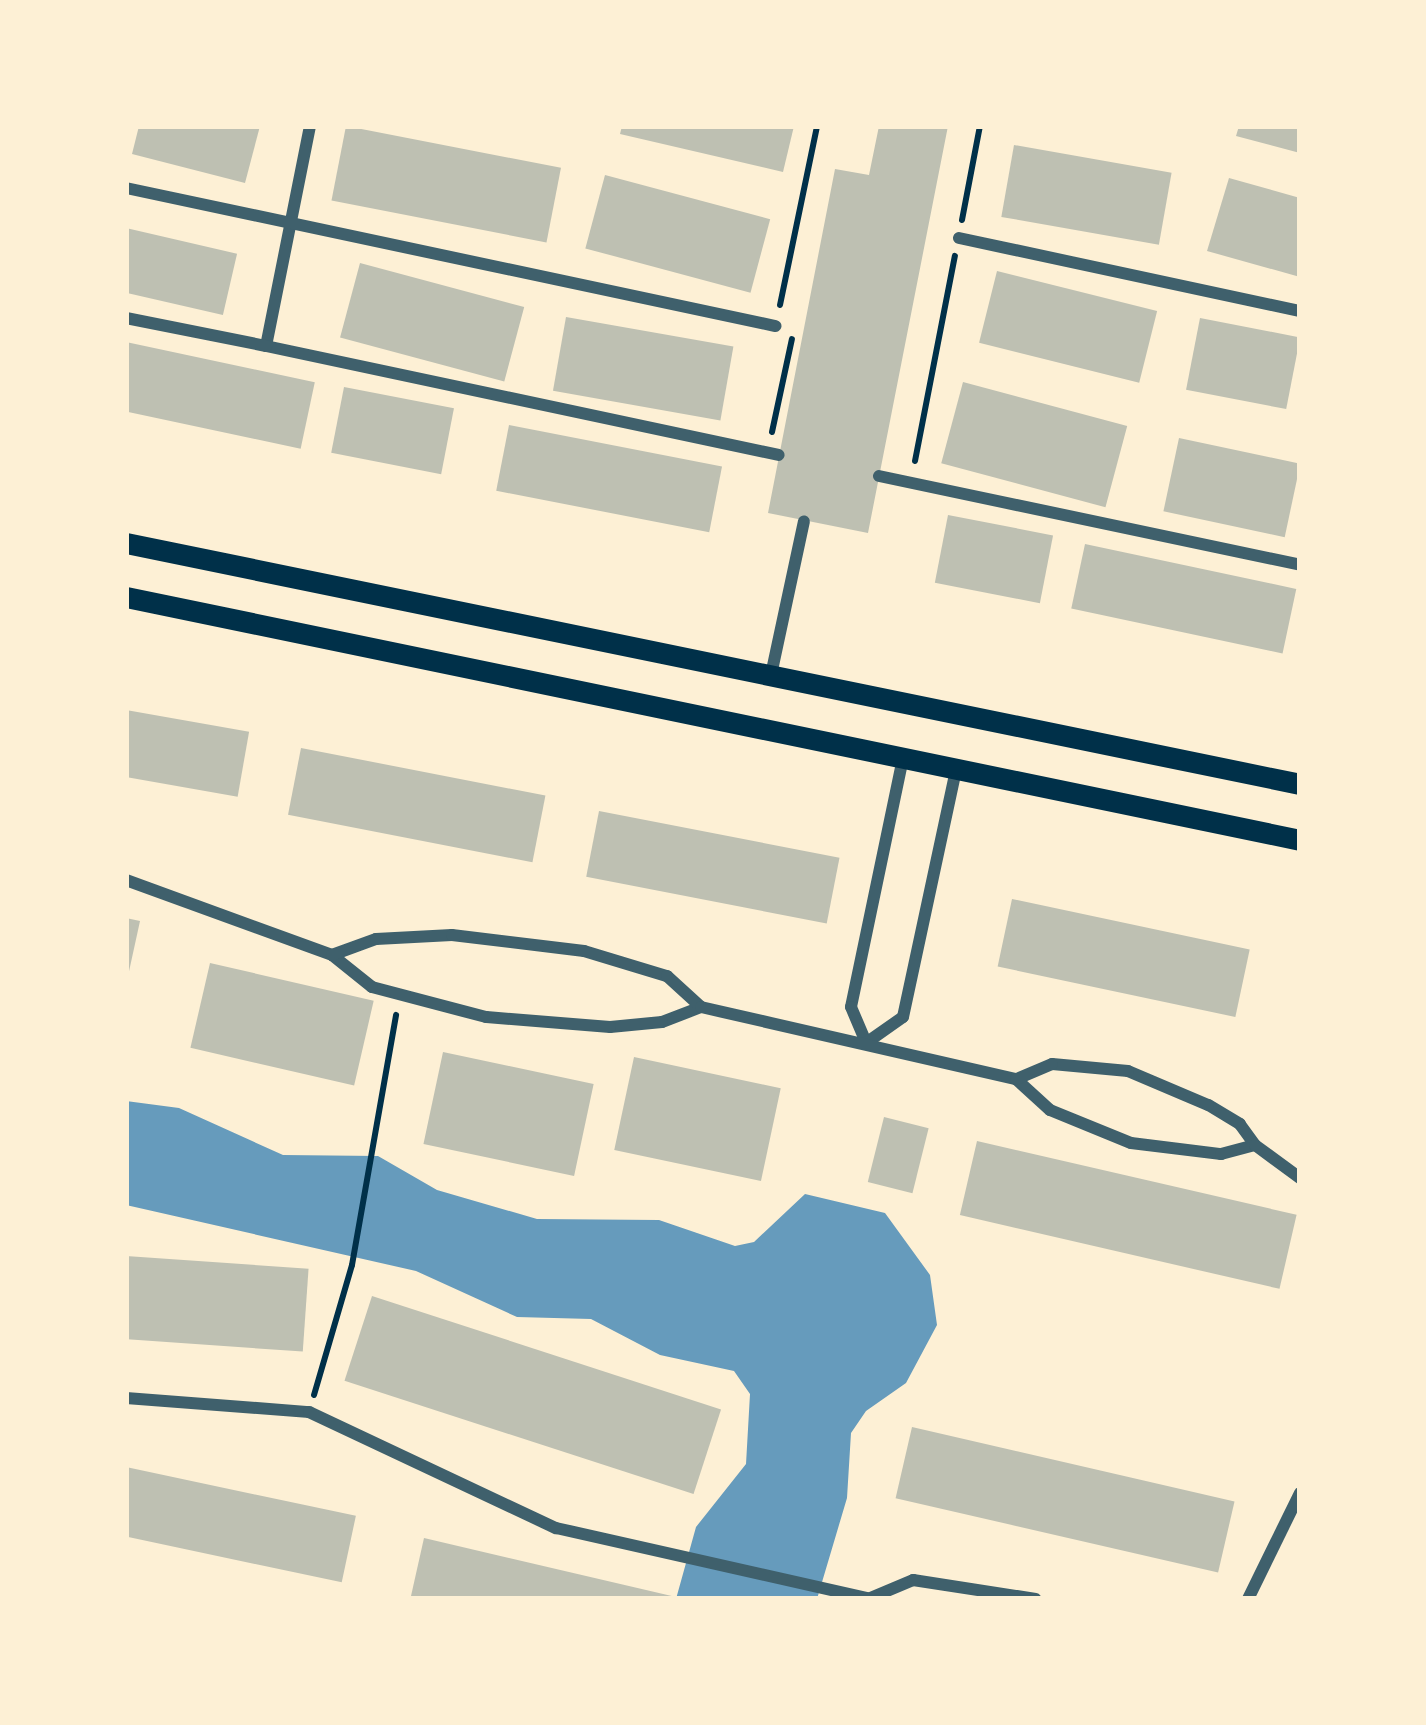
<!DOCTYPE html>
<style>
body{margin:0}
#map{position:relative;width:1426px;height:1725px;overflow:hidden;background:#fdf0d5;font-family:Montserrat,sans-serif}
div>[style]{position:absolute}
.water>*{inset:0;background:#669bbc}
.building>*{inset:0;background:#bec0b2;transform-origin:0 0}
.path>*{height:6px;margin:-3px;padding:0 3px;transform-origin:3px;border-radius:3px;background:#003049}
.minor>*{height:12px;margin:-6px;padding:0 6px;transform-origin:6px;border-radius:6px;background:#3f606c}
.secondary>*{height:21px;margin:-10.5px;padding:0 10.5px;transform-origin:10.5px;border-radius:10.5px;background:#003049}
span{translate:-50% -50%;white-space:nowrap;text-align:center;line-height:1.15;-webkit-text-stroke:9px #fdf0d5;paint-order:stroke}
.frame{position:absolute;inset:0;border:129px solid #fdf0d5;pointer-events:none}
</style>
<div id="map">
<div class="water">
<i style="clip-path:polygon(126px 1101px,179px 1108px,283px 1155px,378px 1156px,437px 1190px,537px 1219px,659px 1220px,735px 1246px,754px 1242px,805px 1194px,885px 1213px,930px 1275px,937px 1325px,906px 1383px,866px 1411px,851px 1433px,847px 1498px,817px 1599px,676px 1599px,696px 1527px,746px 1464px,750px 1394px,734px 1371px,660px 1355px,591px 1319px,517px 1317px,416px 1271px,126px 1205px)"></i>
</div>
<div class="building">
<i style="clip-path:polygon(139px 126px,260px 126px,245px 183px,132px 154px)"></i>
<i style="left:346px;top:126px;width:219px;height:76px;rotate:11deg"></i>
<i style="clip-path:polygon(622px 126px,794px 126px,783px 172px,620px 134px)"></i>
<i style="clip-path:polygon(879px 126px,948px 126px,868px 533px,768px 513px,835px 169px,869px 175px)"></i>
<i style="clip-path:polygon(1239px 126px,1300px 126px,1300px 153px,1236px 136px)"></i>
<i style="left:1014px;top:145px;width:160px;height:73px;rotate:10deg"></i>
<i style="left:605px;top:175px;width:171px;height:76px;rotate:15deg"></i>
<i style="clip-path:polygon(1229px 178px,1300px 198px,1300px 277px,1207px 251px)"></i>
<i style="left:126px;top:228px;width:114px;height:63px;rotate:13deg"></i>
<i style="left:360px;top:263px;width:170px;height:77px;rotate:15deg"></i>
<i style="left:997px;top:271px;width:165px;height:74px;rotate:14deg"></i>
<i style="left:566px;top:317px;width:170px;height:75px;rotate:10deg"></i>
<i style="left:1200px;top:318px;width:102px;height:73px;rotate:11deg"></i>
<i style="left:126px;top:342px;width:193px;height:68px;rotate:12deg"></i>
<i style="left:963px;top:382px;width:170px;height:84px;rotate:15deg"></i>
<i style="left:344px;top:387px;width:112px;height:67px;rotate:11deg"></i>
<i style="left:509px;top:425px;width:217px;height:67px;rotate:11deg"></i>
<i style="left:1179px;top:438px;width:124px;height:75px;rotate:12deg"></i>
<i style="left:948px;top:515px;width:107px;height:69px;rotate:11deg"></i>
<i style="left:1085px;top:544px;width:216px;height:66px;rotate:12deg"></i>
<i style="left:126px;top:710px;width:125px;height:66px;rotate:10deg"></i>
<i style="left:301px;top:748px;width:249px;height:68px;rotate:11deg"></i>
<i style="left:599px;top:811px;width:245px;height:67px;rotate:11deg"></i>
<i style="left:1012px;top:899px;width:243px;height:69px;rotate:12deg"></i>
<i style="clip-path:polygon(126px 918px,140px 921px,128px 976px,126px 976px)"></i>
<i style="left:210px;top:963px;width:168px;height:87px;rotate:13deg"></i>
<i style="left:443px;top:1052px;width:154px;height:94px;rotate:12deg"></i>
<i style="left:634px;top:1057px;width:150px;height:95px;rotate:12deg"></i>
<i style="left:884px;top:1117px;width:46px;height:67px;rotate:14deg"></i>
<i style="left:977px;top:1141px;width:328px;height:76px;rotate:13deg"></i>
<i style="left:126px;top:1256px;width:183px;height:83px;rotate:4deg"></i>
<i style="left:372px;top:1296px;width:367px;height:89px;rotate:18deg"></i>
<i style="left:912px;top:1427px;width:331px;height:73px;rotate:13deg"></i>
<i style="left:126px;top:1467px;width:235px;height:68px;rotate:12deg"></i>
<i style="clip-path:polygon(424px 1538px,676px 1597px,676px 1599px,411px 1596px)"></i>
</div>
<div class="path">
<i style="left:962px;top:220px;width:96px;rotate:-79.2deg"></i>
<i style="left:780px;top:305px;width:183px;rotate:-78.3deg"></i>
<i style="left:772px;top:432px;width:95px;rotate:-77.9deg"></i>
<i style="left:915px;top:461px;width:209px;rotate:-79deg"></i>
<i style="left:314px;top:1395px;width:135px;rotate:-73.7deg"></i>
<i style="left:352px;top:1265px;width:254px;rotate:-80deg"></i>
</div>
<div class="minor">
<i style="left:310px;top:126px;width:224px;rotate:101.3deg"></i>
<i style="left:266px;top:346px;width:524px;rotate:12deg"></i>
<i style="left:126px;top:188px;width:664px;rotate:12deg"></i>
<i style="left:959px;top:238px;width:349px;rotate:12.1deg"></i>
<i style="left:126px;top:318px;width:143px;rotate:11.3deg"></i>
<i style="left:879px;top:476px;width:430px;rotate:11.9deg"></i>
<i style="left:771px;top:675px;width:157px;rotate:-77.9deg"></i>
<i style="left:903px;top:758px;width:254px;rotate:101.8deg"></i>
<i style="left:851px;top:1007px;width:39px;rotate:67deg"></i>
<i style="left:866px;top:1043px;width:45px;rotate:-35.1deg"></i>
<i style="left:903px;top:1017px;width:254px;rotate:-77.9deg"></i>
<i style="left:126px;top:880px;width:219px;rotate:20deg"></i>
<i style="left:701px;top:1007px;width:42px;rotate:159deg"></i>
<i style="left:662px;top:1022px;width:52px;rotate:174.5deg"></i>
<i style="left:610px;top:1027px;width:124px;rotate:-175.4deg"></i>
<i style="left:486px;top:1017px;width:118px;rotate:-165.3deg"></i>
<i style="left:372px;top:987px;width:51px;rotate:-141.3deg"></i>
<i style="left:332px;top:955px;width:47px;rotate:-20deg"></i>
<i style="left:376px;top:939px;width:76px;rotate:-3deg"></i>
<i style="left:452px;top:935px;width:133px;rotate:6.9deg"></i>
<i style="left:584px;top:951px;width:87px;rotate:16.8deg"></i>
<i style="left:667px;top:976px;width:46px;rotate:42.4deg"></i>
<i style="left:701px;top:1007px;width:323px;rotate:12.9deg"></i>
<i style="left:1016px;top:1079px;width:46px;rotate:42.4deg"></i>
<i style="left:1050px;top:1110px;width:87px;rotate:22.2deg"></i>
<i style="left:1131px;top:1143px;width:91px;rotate:7deg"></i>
<i style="left:1221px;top:1154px;width:35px;rotate:-15deg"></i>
<i style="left:1255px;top:1145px;width:26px;rotate:-126deg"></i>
<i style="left:1240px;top:1124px;width:37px;rotate:-149deg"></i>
<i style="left:1208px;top:1105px;width:87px;rotate:-157deg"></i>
<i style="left:1128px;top:1071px;width:76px;rotate:-174.7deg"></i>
<i style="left:1052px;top:1064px;width:39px;rotate:157deg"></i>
<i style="left:1255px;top:1145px;width:56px;rotate:36.3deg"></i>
<i style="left:126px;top:1398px;width:184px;rotate:4.4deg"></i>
<i style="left:309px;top:1412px;width:273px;rotate:25.2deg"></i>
<i style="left:556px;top:1528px;width:319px;rotate:12.7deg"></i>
<i style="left:868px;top:1599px;width:49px;rotate:-22.9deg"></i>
<i style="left:913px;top:1580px;width:124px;rotate:8.8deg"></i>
<i style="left:1248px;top:1599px;width:118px;rotate:-63.9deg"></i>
</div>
<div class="secondary">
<i style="left:126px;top:543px;width:1198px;rotate:11.6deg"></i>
<i style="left:126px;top:597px;width:1199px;rotate:11.69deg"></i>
</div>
<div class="frame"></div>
</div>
